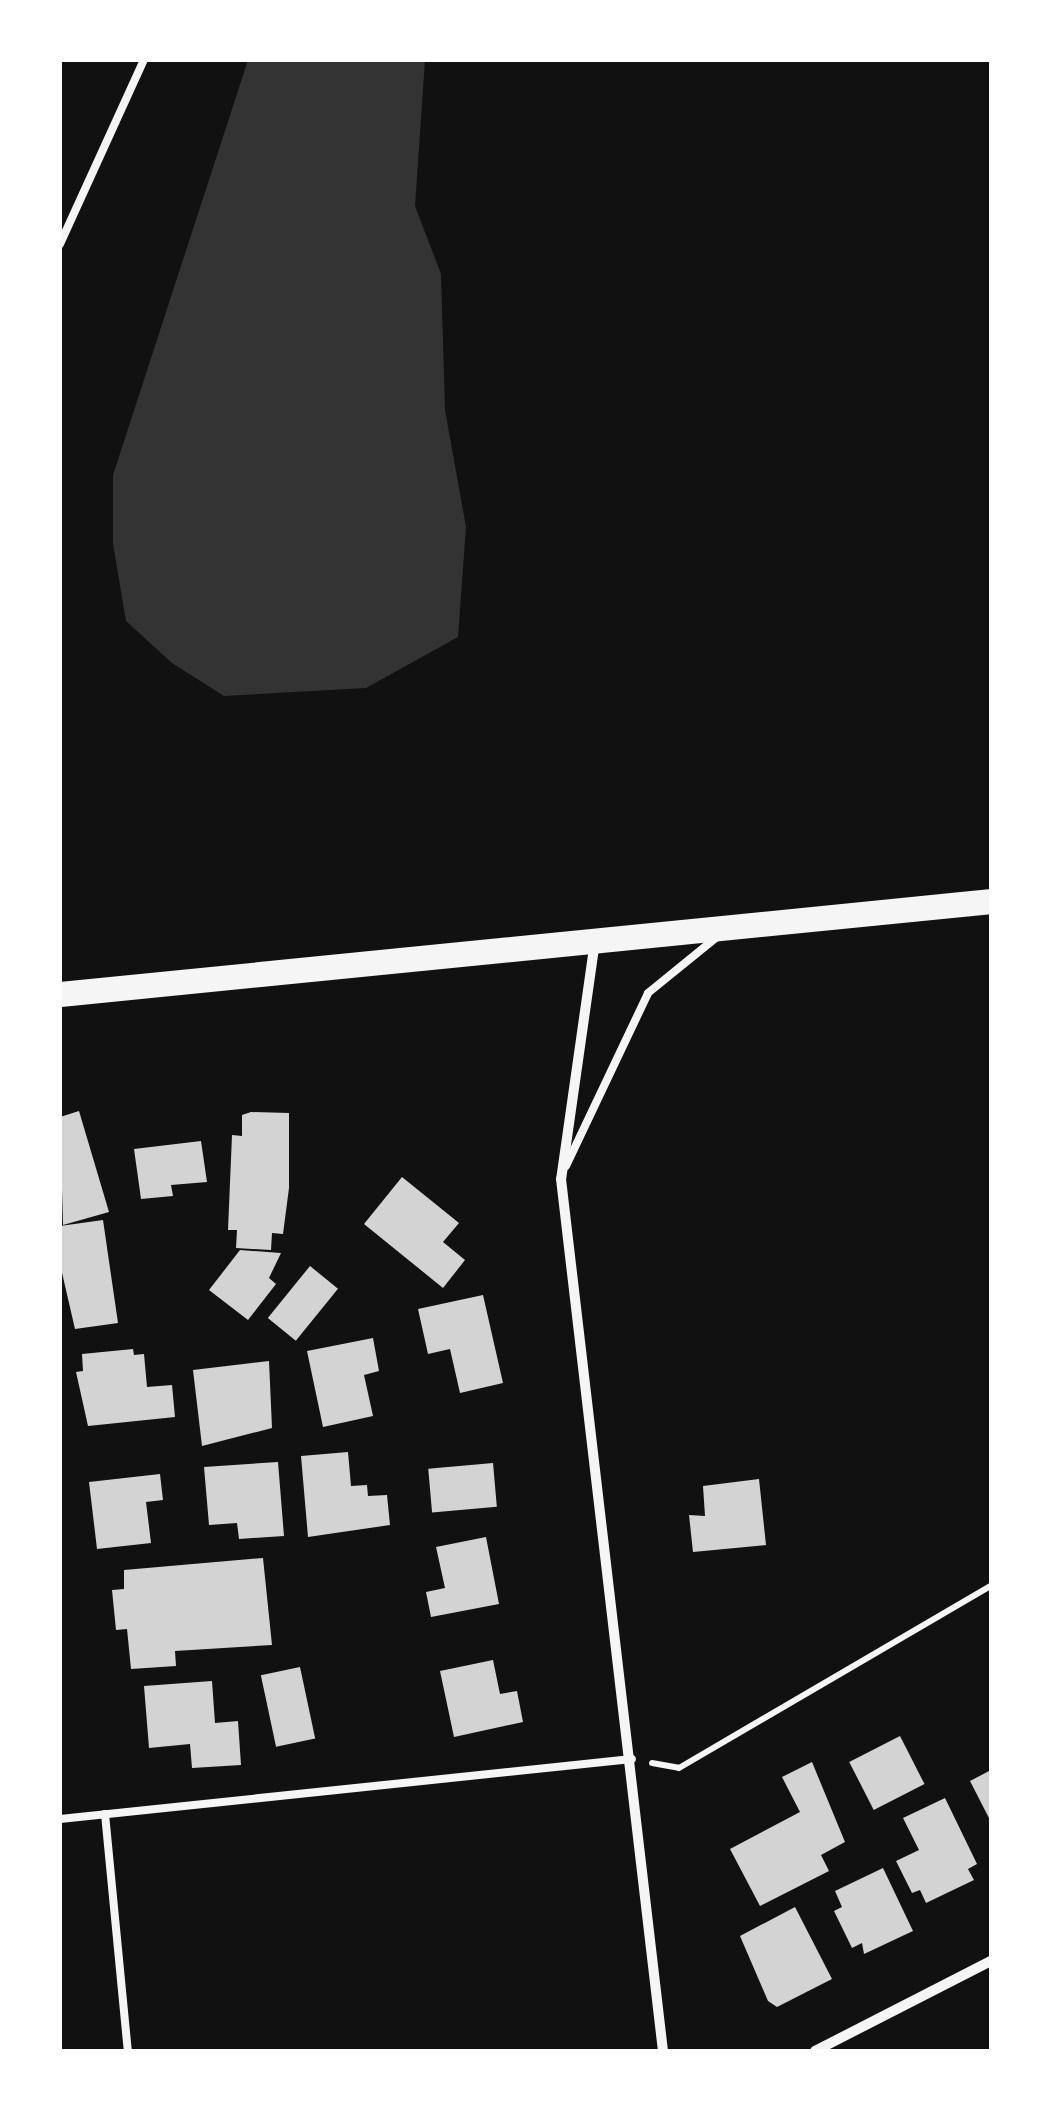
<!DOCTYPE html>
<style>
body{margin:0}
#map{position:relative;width:1051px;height:2111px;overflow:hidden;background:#111;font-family:"Sofia Sans Condensed",sans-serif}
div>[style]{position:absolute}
.water>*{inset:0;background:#333}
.building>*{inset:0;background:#d3d3d3;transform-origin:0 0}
.path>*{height:6px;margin:-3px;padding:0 3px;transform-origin:3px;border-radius:3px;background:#f5f5f5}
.service>*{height:8px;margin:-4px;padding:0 4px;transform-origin:4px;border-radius:4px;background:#f5f5f5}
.minor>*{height:10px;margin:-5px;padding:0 5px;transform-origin:5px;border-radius:5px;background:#f5f5f5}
.primary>*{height:25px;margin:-12.5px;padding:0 12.5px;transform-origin:12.5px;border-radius:12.5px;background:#f5f5f5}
span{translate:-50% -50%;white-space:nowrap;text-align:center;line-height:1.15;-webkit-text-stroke:10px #fff;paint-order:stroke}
.frame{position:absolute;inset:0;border:62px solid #fff;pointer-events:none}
</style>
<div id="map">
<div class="water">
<i style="clip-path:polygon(248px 60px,425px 60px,415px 206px,441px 274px,445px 410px,466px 527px,458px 637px,366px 688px,224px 696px,172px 663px,126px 621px,113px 544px,113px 475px)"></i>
</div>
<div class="building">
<i style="clip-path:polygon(79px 1111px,109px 1212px,63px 1225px,60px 1117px)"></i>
<i style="clip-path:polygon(251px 1112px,289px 1113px,289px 1188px,283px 1234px,272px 1233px,271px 1250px,236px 1248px,237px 1230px,228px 1230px,232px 1135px,242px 1136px,242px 1115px)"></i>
<i style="clip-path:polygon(201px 1141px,207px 1182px,171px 1185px,173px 1196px,141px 1199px,134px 1149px)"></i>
<i style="clip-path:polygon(402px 1177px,459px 1223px,443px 1242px,465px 1260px,443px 1288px,364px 1224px)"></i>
<i style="clip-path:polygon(103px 1220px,118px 1323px,75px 1329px,60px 1264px,60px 1226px)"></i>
<i style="clip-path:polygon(240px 1250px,281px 1253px,269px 1278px,276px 1284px,248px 1320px,209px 1290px)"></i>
<i style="left:310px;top:1266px;width:36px;height:67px;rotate:39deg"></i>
<i style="clip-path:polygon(483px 1295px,503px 1383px,460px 1393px,450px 1349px,428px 1354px,418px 1309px)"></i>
<i style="clip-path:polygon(373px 1338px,379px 1371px,364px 1375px,373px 1416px,323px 1427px,307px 1351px)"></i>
<i style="clip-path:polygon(133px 1349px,134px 1355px,144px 1354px,147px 1387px,172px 1385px,175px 1417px,88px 1426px,76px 1372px,83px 1371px,82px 1354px)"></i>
<i style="clip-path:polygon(269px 1361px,272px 1428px,202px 1446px,193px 1370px)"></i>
<i style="clip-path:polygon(348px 1452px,351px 1486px,367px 1485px,368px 1496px,387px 1495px,390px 1525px,308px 1537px,301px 1456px)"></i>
<i style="clip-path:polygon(278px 1462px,284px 1536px,239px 1539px,237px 1523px,209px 1525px,204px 1467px)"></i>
<i style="left:493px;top:1463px;width:44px;height:65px;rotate:85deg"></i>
<i style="clip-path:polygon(160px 1474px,163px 1500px,146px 1502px,151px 1543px,97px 1549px,89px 1482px)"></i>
<i style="clip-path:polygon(759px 1479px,766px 1545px,693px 1552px,689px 1515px,705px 1516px,703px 1486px)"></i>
<i style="clip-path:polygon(486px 1537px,499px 1604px,431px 1617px,426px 1592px,445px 1588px,436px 1547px)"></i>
<i style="clip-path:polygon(263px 1558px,272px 1645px,175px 1651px,176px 1666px,131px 1669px,127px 1629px,116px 1630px,112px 1590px,124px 1589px,124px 1570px)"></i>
<i style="clip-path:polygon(493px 1660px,500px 1694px,517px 1691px,523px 1722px,454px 1737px,440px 1671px)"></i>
<i style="left:300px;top:1667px;width:73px;height:40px;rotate:78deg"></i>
<i style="clip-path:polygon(212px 1681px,215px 1723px,238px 1721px,241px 1765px,192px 1768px,190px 1744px,149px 1748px,144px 1686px)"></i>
<i style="left:900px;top:1736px;width:54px;height:57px;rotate:63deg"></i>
<i style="clip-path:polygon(812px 1762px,845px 1842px,821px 1855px,829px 1871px,760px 1906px,730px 1849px,800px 1812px,782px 1777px)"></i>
<i style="clip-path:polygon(991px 1770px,991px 1822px,970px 1781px)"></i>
<i style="clip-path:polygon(945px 1798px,977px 1864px,968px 1869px,974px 1880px,926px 1903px,920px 1890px,912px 1893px,896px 1861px,919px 1850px,903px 1818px)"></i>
<i style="clip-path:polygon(883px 1868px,913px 1931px,864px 1954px,862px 1943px,852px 1948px,834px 1911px,842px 1907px,835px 1891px)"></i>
<i style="clip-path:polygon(795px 1907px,832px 1979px,777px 2007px,768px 2001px,740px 1936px)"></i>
</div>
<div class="path">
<i style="left:652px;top:1763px;width:27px;rotate:10deg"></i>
<i style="left:679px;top:1768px;width:361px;rotate:-30.3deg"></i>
</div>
<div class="service">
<i style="left:60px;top:244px;width:202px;rotate:-65.5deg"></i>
<i style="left:566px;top:1166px;width:191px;rotate:-64.6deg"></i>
<i style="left:648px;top:993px;width:89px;rotate:-39.1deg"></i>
<i style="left:105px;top:1814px;width:238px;rotate:84.5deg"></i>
<i style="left:60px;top:1819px;width:575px;rotate:-5.99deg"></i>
</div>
<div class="minor">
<i style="left:595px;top:941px;width:240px;rotate:98.1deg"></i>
<i style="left:561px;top:1179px;width:878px;rotate:83.33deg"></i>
<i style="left:815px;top:2051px;width:198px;rotate:-27.1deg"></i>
</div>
<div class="primary">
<i style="left:60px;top:994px;width:936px;rotate:-5.7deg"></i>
</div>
<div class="frame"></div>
</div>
